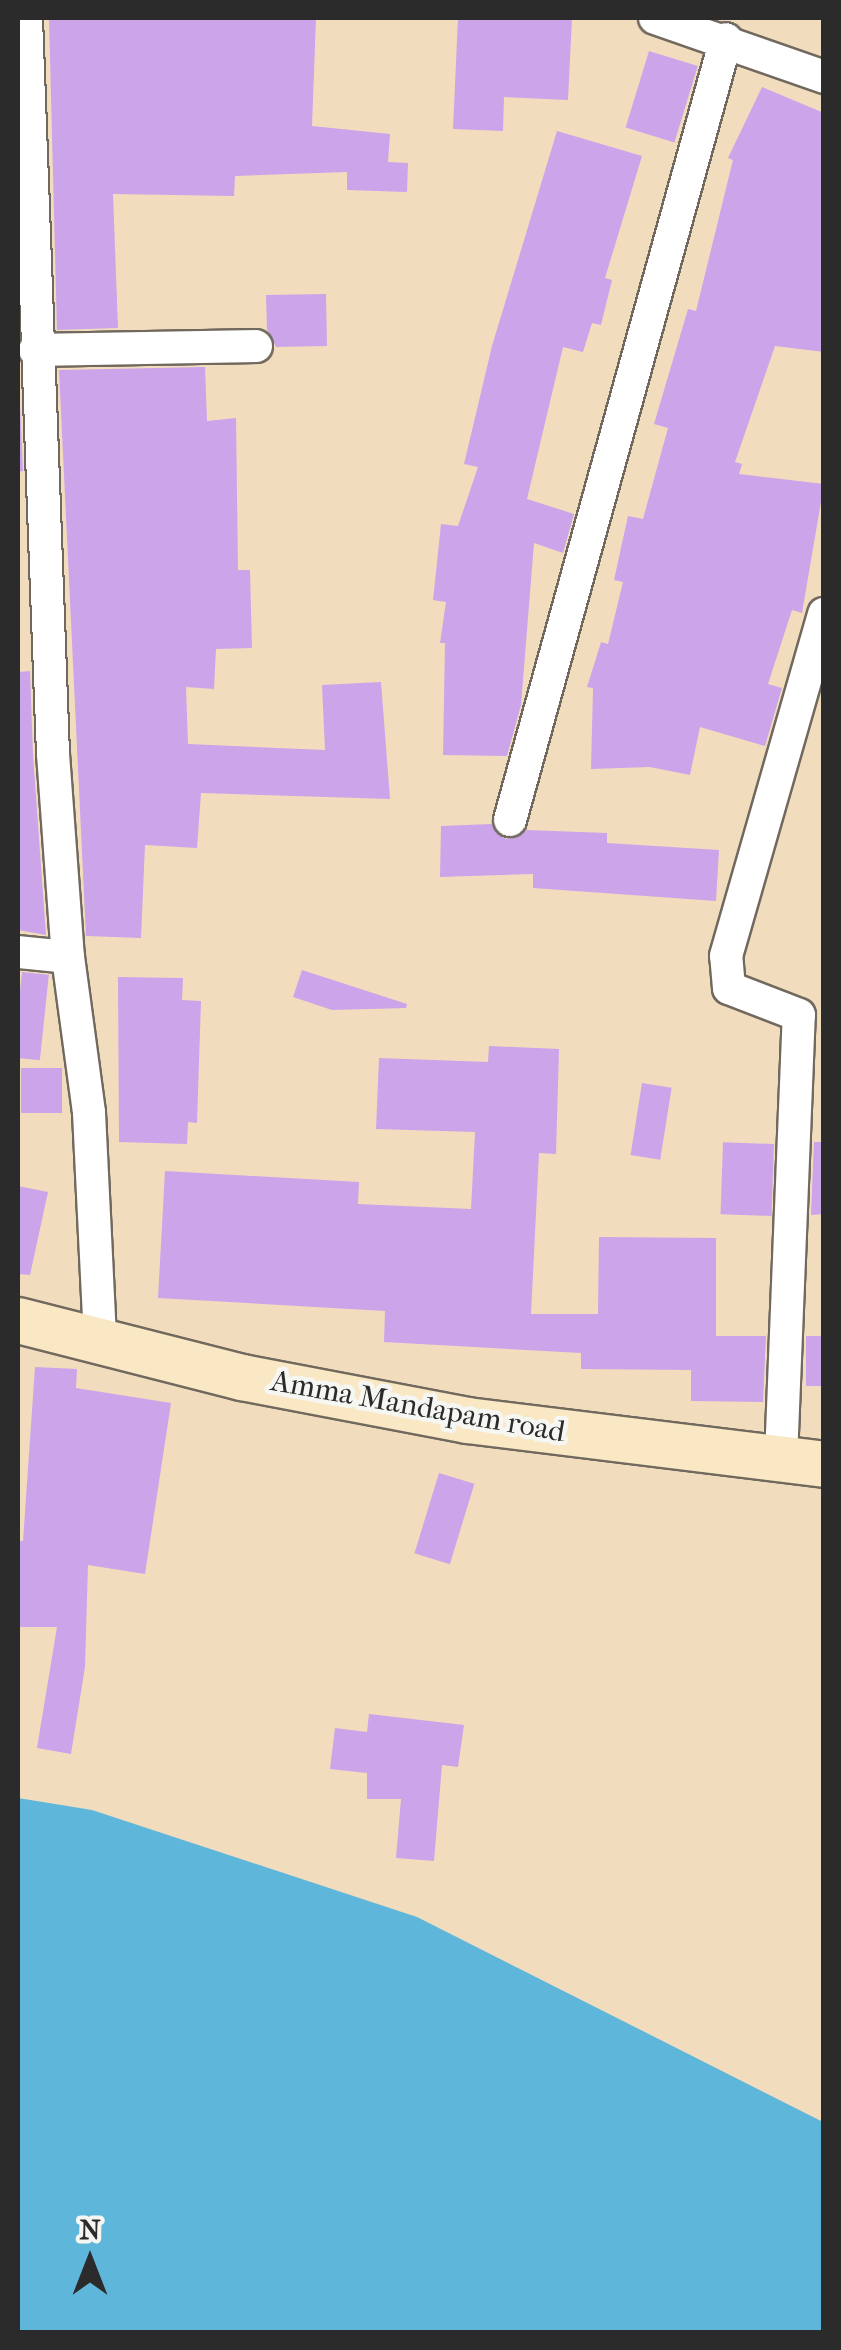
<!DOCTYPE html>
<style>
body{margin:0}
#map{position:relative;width:841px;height:2350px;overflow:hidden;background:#f2dcbe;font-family:"IM FELL French Canon",serif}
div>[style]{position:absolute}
.water>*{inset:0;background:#5eb6db}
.building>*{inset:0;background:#cba4ea;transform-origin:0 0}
.roads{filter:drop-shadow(2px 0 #71695e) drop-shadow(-2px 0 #71695e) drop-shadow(0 2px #71695e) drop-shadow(0 -2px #71695e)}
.street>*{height:32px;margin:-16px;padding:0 16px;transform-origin:16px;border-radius:16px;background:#fff}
.secondary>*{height:45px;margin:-22.5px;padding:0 22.5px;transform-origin:22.5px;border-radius:22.5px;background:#fae7c3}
span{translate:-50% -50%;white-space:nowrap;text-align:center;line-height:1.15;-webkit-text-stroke:9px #f6f6f2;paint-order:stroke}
.street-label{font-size:30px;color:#2b2b2b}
.frame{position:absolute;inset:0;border:20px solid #2b2b2b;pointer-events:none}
.north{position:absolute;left:40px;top:2210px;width:100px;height:100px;-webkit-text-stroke:8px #f6f6f2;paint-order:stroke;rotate:0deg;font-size:28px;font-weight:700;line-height:40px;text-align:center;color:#2b2b2b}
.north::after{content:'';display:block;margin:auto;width:35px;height:45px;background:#2b2b2b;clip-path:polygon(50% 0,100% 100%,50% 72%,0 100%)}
</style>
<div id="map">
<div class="water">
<i style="clip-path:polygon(18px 1798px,92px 1810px,417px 1917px,823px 2122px,823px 2332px,18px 2332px)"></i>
</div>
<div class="building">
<i style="clip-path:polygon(49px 18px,316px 18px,312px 126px,390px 134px,388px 162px,408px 163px,407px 192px,347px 190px,347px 172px,235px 176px,234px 196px,113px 194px,118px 328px,57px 330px)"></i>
<i style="clip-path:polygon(458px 18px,572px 18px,568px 100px,504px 97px,503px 131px,453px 129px)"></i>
<i style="left:649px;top:51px;width:51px;height:80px;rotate:17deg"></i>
<i style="clip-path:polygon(762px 87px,824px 113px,824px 352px,775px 346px,735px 462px,742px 464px,739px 474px,824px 484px,802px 613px,792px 610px,768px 684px,782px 688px,765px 746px,700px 727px,690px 775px,650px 767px,591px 769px,593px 688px,587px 687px,601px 642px,608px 644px,623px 582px,614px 580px,628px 516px,643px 519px,668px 428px,654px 424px,688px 309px,696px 311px,733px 160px,728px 158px)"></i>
<i style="clip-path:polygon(557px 131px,642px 156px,605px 278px,612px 280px,601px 325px,592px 323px,583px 352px,563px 347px,527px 499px,574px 514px,563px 553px,534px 543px,521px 705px,507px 756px,443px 755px,445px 643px,440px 643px,446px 602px,433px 600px,441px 524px,458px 526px,478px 467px,464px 464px,492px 346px)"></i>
<i style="clip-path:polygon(326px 294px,327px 346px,276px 347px,267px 329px,266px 295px)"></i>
<i style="clip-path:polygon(18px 359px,23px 471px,18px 472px)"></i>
<i style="clip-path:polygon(205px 367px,207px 421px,236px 418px,238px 570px,250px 570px,252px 648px,216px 649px,214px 689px,186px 687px,188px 744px,325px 750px,322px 685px,381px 682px,390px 799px,201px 793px,197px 848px,145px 845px,141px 938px,86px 936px,59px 370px)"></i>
<i style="clip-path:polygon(30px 671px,33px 755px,46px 935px,18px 930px,18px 672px)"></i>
<i style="clip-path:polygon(491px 824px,506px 839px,527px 830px,607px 833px,607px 843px,719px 850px,716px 901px,533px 888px,533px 874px,440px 877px,441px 826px)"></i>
<i style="clip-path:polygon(302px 970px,407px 1004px,406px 1008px,332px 1010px,293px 997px)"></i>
<i style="left:22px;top:972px;width:27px;height:86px;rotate:6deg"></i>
<i style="clip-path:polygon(118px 977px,183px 978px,182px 1000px,201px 1001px,197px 1123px,188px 1122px,187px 1144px,119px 1142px)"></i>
<i style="clip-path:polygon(489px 1046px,559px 1049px,556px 1154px,539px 1153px,531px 1314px,598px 1314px,599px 1237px,716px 1238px,716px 1336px,766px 1336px,763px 1402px,691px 1401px,691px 1370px,581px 1369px,581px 1353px,384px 1342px,385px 1311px,158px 1298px,165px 1171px,359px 1182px,358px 1204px,471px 1209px,475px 1132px,376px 1129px,379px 1058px,488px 1062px)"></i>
<i style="left:21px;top:1068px;width:41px;height:45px"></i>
<i style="left:642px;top:1083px;width:30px;height:73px;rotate:9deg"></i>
<i style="clip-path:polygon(814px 1142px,824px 1142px,824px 1214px,811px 1215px)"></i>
<i style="left:774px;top:1144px;width:72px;height:51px;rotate:92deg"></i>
<i style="clip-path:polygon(18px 1186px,48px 1192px,30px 1275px,18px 1274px)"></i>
<i style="left:806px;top:1336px;width:18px;height:50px"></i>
<i style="clip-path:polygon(35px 1367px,77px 1369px,76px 1388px,171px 1403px,145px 1574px,88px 1565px,85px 1667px,71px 1754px,37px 1748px,57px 1627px,18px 1627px,18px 1541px,23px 1541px)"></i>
<i style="left:439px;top:1473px;width:37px;height:84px;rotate:17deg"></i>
<i style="clip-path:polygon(369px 1714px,464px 1725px,458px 1767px,442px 1765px,434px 1861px,396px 1858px,401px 1799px,367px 1799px,367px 1773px,330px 1769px,335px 1728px,367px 1732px)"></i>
</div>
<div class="roads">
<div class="street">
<i style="left:26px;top:18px;width:736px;rotate:87.9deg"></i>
<i style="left:53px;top:754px;width:204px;rotate:85.8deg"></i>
<i style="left:68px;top:957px;width:157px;rotate:82.3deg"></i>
<i style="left:89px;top:1113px;width:227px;rotate:87.2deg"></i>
<i style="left:655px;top:18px;width:179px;rotate:19.2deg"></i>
<i style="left:35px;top:350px;width:221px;rotate:-1deg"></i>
<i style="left:510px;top:820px;width:810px;rotate:-74.54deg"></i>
<i style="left:18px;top:952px;width:50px;rotate:5.7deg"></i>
<i style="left:781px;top:1458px;width:443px;rotate:-87.7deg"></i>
<i style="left:799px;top:1015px;width:75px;rotate:-158.9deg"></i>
<i style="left:729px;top:988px;width:32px;rotate:-95deg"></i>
<i style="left:726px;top:956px;width:356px;rotate:-74deg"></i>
</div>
<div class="secondary">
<i style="left:18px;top:1320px;width:231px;rotate:14.3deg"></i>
<i style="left:242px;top:1377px;width:229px;rotate:10.8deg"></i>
<i style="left:467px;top:1420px;width:360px;rotate:7deg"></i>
</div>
</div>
<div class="street-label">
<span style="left:418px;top:1407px;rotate:10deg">Amma Mandapam road</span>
</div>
<div class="frame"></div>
<div class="north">N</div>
</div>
